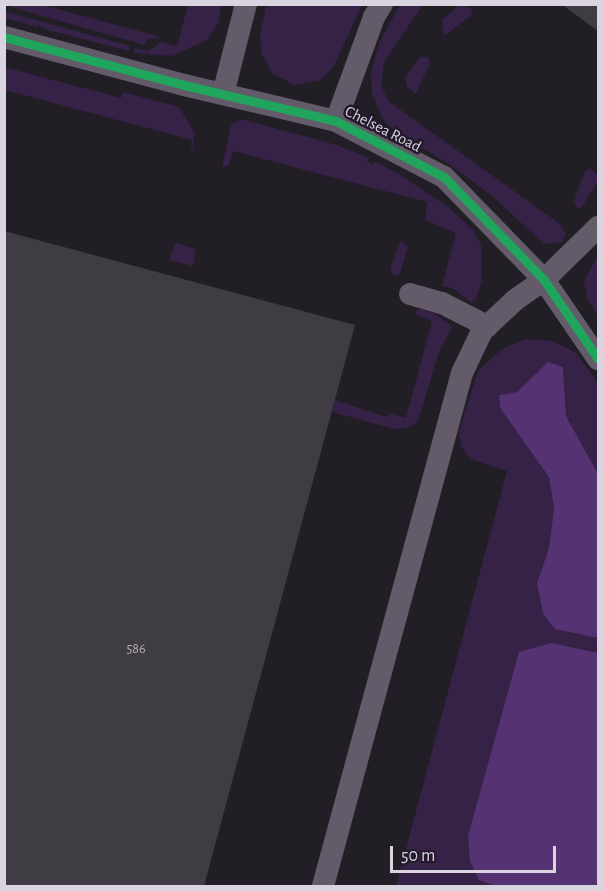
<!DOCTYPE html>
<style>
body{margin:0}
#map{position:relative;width:603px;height:891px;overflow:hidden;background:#221e26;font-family:"Alegreya Sans",sans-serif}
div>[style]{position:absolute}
.green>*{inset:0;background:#362147}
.water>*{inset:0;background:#553271}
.building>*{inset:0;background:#403c43}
.minor>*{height:22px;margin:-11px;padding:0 11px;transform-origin:11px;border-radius:11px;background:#635a6a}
.cycleway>*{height:9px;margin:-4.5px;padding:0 4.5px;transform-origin:4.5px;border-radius:4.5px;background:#20a55d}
span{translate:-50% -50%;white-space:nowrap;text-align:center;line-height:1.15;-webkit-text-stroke:5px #221a2a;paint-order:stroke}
.number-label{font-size:14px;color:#b4aeb9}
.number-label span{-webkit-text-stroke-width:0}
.street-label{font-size:16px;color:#dad4e0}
.frame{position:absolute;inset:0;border:6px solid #dad4e0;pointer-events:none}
.scale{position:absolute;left:390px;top:846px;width:166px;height:27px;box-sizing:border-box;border:3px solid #dad4e0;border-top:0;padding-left:8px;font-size:18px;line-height:21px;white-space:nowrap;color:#dad4e0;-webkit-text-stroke:4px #221a2a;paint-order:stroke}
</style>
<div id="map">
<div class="green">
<i style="clip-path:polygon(4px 5px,42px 5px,161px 37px,146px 40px,145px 45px)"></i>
<i style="clip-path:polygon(188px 5px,221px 5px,219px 22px,207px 40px,172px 56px,134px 53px,135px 48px,148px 51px,161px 42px,177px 46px)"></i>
<i style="clip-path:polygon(266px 5px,266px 4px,362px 5px,333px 68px,320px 80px,294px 85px,272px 73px,262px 54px,260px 37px)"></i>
<i style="clip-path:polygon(400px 5px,423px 5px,384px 62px,381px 85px,388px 101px,560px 224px,566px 234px,562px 242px,544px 244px,491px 195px,449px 164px,395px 132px,382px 118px,372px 93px,371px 72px,380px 41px)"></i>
<i style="clip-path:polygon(459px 5px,471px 8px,473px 14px,444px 36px,442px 20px)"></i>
<i style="clip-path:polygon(7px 12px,130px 46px,129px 51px,44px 29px,39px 24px,37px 27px,5px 18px)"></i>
<i style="clip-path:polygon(420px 57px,428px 57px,430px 63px,416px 94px,407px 87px,405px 77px)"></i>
<i style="clip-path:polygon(4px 67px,121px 98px,123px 92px,179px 107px,195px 133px,191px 158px,192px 140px,5px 90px)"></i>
<i style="clip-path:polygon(240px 119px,337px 145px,368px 158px,367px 161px,373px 165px,375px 161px,402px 176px,448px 207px,474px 231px,481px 245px,482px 280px,476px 299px,472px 303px,452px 288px,442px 286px,456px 233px,425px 220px,427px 202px,233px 151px,228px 166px,222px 167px,231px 125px)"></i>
<i style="clip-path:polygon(590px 168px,598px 175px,597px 183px,581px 208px,576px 207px,574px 201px,585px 171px)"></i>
<i style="clip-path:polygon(400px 241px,408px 246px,400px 274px,394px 276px,390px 270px)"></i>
<i style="clip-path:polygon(175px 243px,196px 249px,193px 266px,169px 260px)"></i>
<i style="clip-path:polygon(598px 255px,598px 316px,588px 300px,584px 281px)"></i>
<i style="clip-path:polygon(421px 309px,434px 313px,452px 327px,439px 352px,418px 421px,410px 427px,395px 429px,332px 412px,335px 400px,386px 417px,391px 414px,406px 418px,432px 321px,416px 315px,415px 311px)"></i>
<i style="clip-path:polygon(525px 339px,552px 341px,575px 352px,598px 383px,598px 474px,566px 416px,563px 367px,548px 362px,517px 392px,499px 395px,500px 408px,549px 476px,554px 508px,549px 548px,537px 583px,556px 629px,598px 638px,598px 653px,553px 643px,479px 880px,495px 886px,396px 886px,507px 471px,471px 459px,461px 447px,459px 431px,478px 371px,502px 349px)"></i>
</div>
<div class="water">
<i style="clip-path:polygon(548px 362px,563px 367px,566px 416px,598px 474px,598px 638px,555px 629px,543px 613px,537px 583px,549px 548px,554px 508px,549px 477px,500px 408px,499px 395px,517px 392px)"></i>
<i style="clip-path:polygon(552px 643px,598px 653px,598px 886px,495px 886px,479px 880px,470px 861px,468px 836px,519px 652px)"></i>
</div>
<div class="building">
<i style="clip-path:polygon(561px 4px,598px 4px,598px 31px)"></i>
<i style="clip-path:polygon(4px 231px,355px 325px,204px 886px,4px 886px)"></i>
</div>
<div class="minor">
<i style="left:4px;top:37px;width:186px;rotate:14.9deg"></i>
<i style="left:184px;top:85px;width:156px;rotate:13.3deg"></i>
<i style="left:336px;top:121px;width:122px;rotate:27.4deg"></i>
<i style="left:444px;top:177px;width:144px;rotate:45.8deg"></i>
<i style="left:544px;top:280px;width:96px;rotate:55.6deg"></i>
<i style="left:223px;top:94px;width:93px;rotate:-75.7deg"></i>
<i style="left:336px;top:121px;width:111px;rotate:-69.9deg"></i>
<i style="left:374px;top:17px;width:15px;rotate:-58deg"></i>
<i style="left:410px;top:294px;width:33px;rotate:16deg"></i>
<i style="left:442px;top:303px;width:51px;rotate:27.1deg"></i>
<i style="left:323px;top:886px;width:531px;rotate:-74.84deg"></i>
<i style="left:462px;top:373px;width:47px;rotate:-64.5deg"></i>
<i style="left:482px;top:331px;width:45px;rotate:-43.2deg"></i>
<i style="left:515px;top:300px;width:35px;rotate:-35deg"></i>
<i style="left:544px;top:280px;width:76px;rotate:-44.5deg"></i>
</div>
<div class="cycleway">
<i style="left:4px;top:37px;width:186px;rotate:14.9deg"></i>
<i style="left:184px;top:85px;width:156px;rotate:13.3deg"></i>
<i style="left:336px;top:121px;width:122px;rotate:27.4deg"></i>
<i style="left:444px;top:177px;width:144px;rotate:45.8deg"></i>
<i style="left:544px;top:280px;width:96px;rotate:55.6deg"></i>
</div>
<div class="number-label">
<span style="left:136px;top:649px">586</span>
</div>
<div class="street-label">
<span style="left:383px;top:129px;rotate:27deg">Chelsea Road</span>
</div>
<div class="frame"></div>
<div class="scale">50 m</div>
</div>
